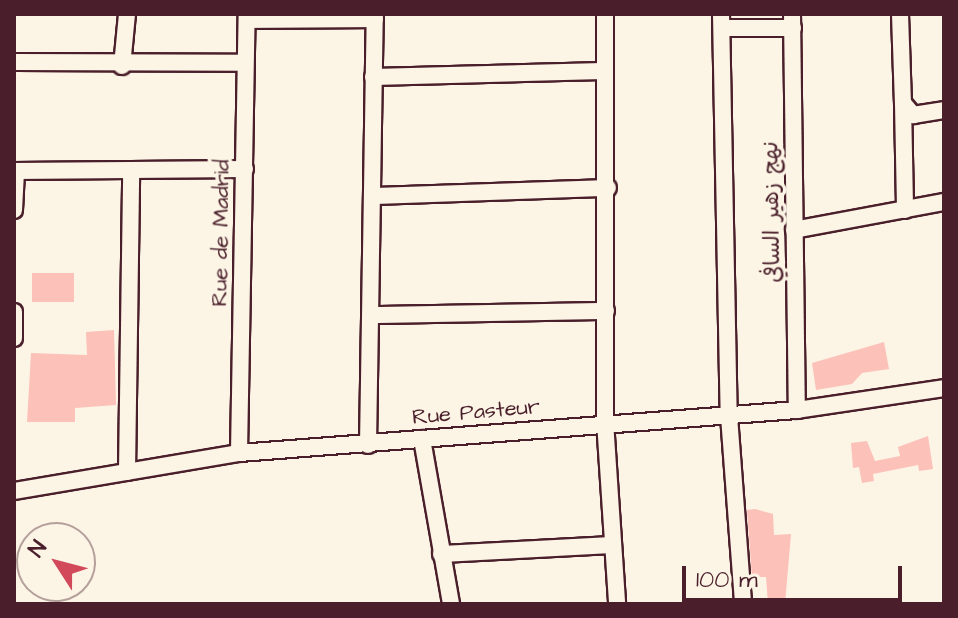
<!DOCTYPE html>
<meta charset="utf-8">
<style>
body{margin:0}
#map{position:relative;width:958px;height:618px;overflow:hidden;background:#fcf5e5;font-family:"Architects Daughter","Playpen Sans Arabic",sans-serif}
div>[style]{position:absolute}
.building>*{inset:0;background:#fcc1b8;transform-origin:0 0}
.roads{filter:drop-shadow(2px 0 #4a1f2b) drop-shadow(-2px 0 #4a1f2b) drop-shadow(0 2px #4a1f2b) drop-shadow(0 -2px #4a1f2b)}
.minor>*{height:16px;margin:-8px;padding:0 8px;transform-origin:8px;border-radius:8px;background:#fcf5e5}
span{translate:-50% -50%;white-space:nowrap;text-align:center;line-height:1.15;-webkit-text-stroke:7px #fcf5e5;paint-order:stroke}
.street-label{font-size:22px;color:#4a1f2b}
.frame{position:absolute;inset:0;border:16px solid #4a1f2b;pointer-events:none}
.north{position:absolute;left:16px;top:522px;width:80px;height:80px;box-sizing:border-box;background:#fcf5e5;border:2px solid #b59f9b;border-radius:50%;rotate:306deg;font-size:22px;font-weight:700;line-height:32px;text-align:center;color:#4a1f2b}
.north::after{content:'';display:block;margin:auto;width:28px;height:36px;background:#d1495b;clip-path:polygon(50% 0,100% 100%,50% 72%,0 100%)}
.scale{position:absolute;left:682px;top:566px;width:220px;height:36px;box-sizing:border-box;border:4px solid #4a1f2b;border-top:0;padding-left:10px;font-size:24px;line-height:28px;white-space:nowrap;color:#4a1f2b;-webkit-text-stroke:6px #fcf5e5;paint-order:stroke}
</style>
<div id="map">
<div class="building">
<i style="left:74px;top:273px;width:29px;height:42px;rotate:90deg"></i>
<i style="clip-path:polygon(114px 330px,116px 405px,75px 408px,75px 422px,27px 422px,31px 353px,87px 355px,86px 332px)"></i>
<i style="clip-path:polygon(884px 342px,889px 369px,862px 373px,852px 384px,816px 390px,812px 363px)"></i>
<i style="clip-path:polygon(928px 436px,933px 469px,919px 471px,918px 465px,873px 474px,874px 481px,862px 483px,859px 467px,853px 468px,851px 443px,867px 441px,875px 461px,900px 456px,898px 447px)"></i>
<i style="clip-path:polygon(755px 509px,773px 514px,774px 535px,791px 534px,785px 604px,768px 604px,766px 577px,752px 577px,747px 510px)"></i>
</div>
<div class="roads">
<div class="minor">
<i style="left:605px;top:14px;width:407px;rotate:90deg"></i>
<i style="left:605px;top:421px;width:183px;rotate:86.2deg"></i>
<i style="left:721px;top:14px;width:402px;rotate:88.9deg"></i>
<i style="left:729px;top:416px;width:189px;rotate:85.7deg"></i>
<i style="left:792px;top:14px;width:396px;rotate:89.3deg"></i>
<i style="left:900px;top:14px;width:89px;rotate:88.1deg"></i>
<i style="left:903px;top:103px;width:16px;rotate:50deg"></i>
<i style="left:913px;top:115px;width:31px;rotate:-9deg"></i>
<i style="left:247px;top:20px;width:128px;rotate:-0.4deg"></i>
<i style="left:722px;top:28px;width:71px"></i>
<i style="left:14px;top:62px;width:231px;rotate:0.2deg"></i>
<i style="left:122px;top:66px;width:52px;rotate:-84.5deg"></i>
<i style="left:373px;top:77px;width:230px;rotate:-1.5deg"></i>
<i style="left:903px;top:103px;width:107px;rotate:88.9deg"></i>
<i style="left:14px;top:171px;width:231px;rotate:-0.5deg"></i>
<i style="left:376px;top:196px;width:232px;rotate:-2deg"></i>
<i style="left:14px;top:210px;width:39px;rotate:-87deg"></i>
<i style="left:794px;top:230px;width:153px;rotate:-10.6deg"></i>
<i style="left:14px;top:312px;width:26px;rotate:90deg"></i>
<i style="left:373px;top:315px;width:233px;rotate:-1deg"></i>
<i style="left:422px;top:439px;width:168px;rotate:80deg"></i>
<i style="left:368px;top:445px;width:431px;rotate:-89.1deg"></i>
<i style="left:239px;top:453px;width:439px;rotate:-89deg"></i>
<i style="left:127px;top:472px;width:300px;rotate:-89.2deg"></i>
<i style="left:14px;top:491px;width:228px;rotate:-9.6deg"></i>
<i style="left:239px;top:453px;width:560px;rotate:-4.41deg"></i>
<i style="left:797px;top:410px;width:149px;rotate:-8.5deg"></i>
<i style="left:441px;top:554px;width:172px;rotate:-3deg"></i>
</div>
</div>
<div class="street-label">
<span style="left:772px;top:212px;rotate:-91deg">نهج زهير السافي</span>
<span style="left:221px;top:233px;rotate:-89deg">Rue de Madrid</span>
<span style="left:476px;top:412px;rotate:-5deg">Rue Pasteur</span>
</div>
<div class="frame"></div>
<div class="north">N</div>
<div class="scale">100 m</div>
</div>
